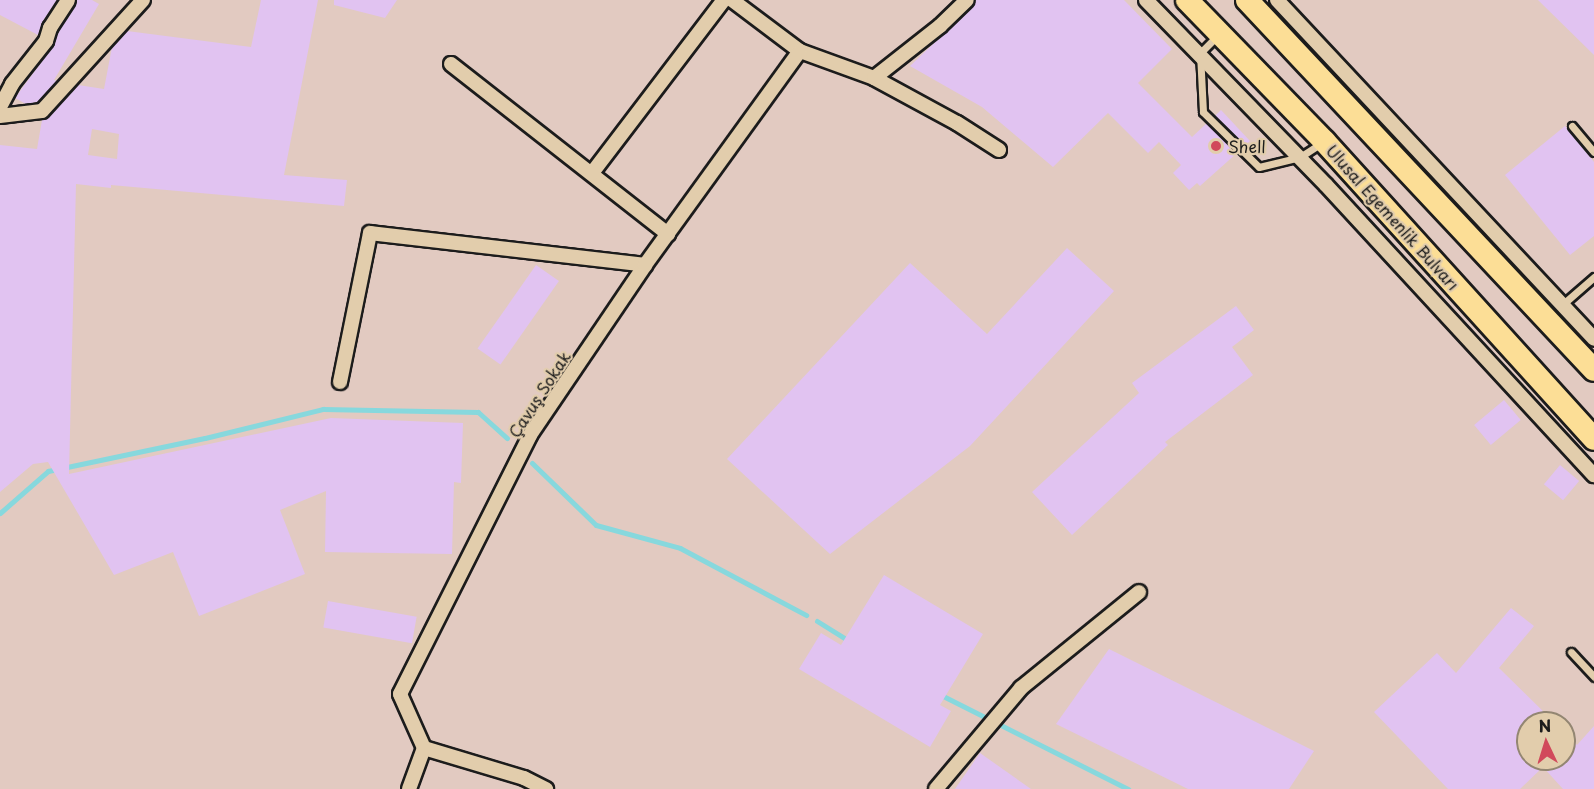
<!DOCTYPE html>
<meta charset="utf-8">
<style>
body{margin:0}
#map{position:relative;width:1594px;height:789px;overflow:hidden;background:#e2cac1;font-family:"Playpen Sans",sans-serif}
div>[style]{position:absolute}
.stream>*{height:5px;margin:-2.5px;padding:0 2.5px;transform-origin:2.5px;border-radius:2.5px;background:#87d8dd}
.building>*{inset:0;background:#e1c3f1;transform-origin:0 0}
.roads{filter:drop-shadow(2px 0 #1c1c1c) drop-shadow(-2px 0 #1c1c1c) drop-shadow(0 2px #1c1c1c) drop-shadow(0 -2px #1c1c1c)}
.service>*{height:7px;margin:-3.5px;padding:0 3.5px;transform-origin:3.5px;border-radius:3.5px;background:#e2cdac}
.minor>*{height:14px;margin:-7px;padding:0 7px;transform-origin:7px;border-radius:7px;background:#e2cdac}
.trunk>*{height:22px;margin:-11px;padding:0 11px;transform-origin:11px;border-radius:11px;background:#fcde96}
.dots>*{width:16px;height:16px;translate:-50% -50%;box-sizing:border-box;border:3px solid #e2cdac;border-radius:50%}
span{translate:-50% -50%;white-space:nowrap;text-align:center;line-height:1.15;-webkit-text-stroke:4.5px #e2cdac;paint-order:stroke}
.poi-label{font-size:16px;color:#1c1c1c}
.left{translate:0 -50%;text-align:left}
.street-label{font-size:16px;color:#1c1c1c}
.north{position:absolute;left:1516px;top:711px;width:60px;height:60px;box-sizing:border-box;background:#e2cdac;border:2px solid #938672;border-radius:50%;rotate:356deg;font-size:16px;font-weight:700;line-height:24px;text-align:center;color:#1c1c1c}
.north::after{content:'';display:block;margin:auto;width:21px;height:27px;background:#d1495b;clip-path:polygon(50% 0,100% 100%,50% 72%,0 100%)}
</style>
<div id="map">
<div class="stream">
<i style="left:532px;top:463px;width:89px;rotate:44.1deg"></i>
<i style="left:596px;top:525px;width:87px;rotate:15.3deg"></i>
<i style="left:680px;top:548px;width:143px;rotate:28deg"></i>
<i style="left:0;top:513px;width:64px;rotate:-41.2deg"></i>
<i style="left:48px;top:471px;width:160px;rotate:-11.9deg"></i>
<i style="left:205px;top:438px;width:122px;rotate:-13.8deg"></i>
<i style="left:323px;top:409px;width:155px;rotate:1.1deg"></i>
<i style="left:478px;top:412px;width:39px;rotate:42deg"></i>
<i style="left:817px;top:621px;width:40px;rotate:32deg"></i>
<i style="left:939px;top:694px;width:212px;rotate:26.7deg"></i>
</div>
<div class="building">
<i style="clip-path:polygon(0 0,57px 0,42px 23px,38px 35px,0 15px)"></i>
<i style="clip-path:polygon(77px 0,92px 0,99px 4px,54px 80px,57px 81px,38px 102px,26px 104px,15px 98px,53px 46px,58px 32px)"></i>
<i style="clip-path:polygon(evenodd,261px 0,318px 0,284px 175px,347px 180px,344px 206px,111px 185px,111px 188px,76px 184px,69px 474px,331px 418px,463px 423px,461px 483px,454px 482px,452px 554px,325px 552px,326px 491px,280px 510px,305px 574px,199px 616px,173px 552px,114px 575px,48px 462px,33px 464px,0 492px,0 145px,37px 149px,42px 120px,49px 117px,78px 85px,104px 89px,112px 47px,127px 31px,251px 47px,261px 0,92px 129px,119px 134px,117px 159px,88px 155px,92px 129px)"></i>
<i style="clip-path:polygon(334px 0,397px 0,385px 18px,334px 5px)"></i>
<i style="clip-path:polygon(976px 0,1124px 0,1172px 49px,1138px 83px,1192px 137px,1207px 123px,1237px 153px,1200px 186px,1197px 183px,1189px 190px,1173px 173px,1181px 165px,1159px 142px,1148px 153px,1108px 113px,1053px 167px,982px 107px,910px 66px,973px 6px)"></i>
<i style="clip-path:polygon(1538px 0,1594px 0,1594px 55px)"></i>
<i style="clip-path:polygon(1221px 110px,1250px 141px,1245px 145px,1215px 116px)"></i>
<i style="clip-path:polygon(1565px 126px,1594px 162px,1594px 236px,1570px 255px,1505px 175px)"></i>
<i style="clip-path:polygon(1067px 248px,1114px 291px,970px 446px,830px 554px,727px 459px,910px 263px,987px 334px)"></i>
<i style="left:536px;top:265px;width:28px;height:102px;rotate:35deg"></i>
<i style="clip-path:polygon(1236px 306px,1254px 330px,1232px 347px,1253px 375px,1165px 442px,1168px 445px,1072px 535px,1032px 492px,1139px 393px,1132px 383px)"></i>
<i style="left:1504px;top:400px;width:26px;height:39px;rotate:50deg"></i>
<i style="left:1560px;top:465px;width:25px;height:25px;rotate:40deg"></i>
<i style="clip-path:polygon(884px 575px,983px 634px,940px 705px,951px 711px,930px 747px,799px 669px,821px 633px,841px 645px)"></i>
<i style="left:328px;top:601px;width:90px;height:27px;rotate:10deg"></i>
<i style="clip-path:polygon(1511px 608px,1534px 626px,1499px 668px,1555px 723px,1528px 723px,1528px 759px,1564px 759px,1564px 732px,1577px 745px,1594px 726px,1594px 789px,1563px 789px,1543px 767px,1520px 789px,1448px 789px,1374px 712px,1437px 653px,1456px 673px)"></i>
<i style="clip-path:polygon(1109px 649px,1314px 751px,1289px 789px,1188px 789px,1056px 724px)"></i>
<i style="clip-path:polygon(980px 753px,1031px 789px,955px 789px)"></i>
</div>
<div class="roads">
<div class="service">
<i style="left:1218px;top:35px;width:25px;rotate:135deg"></i>
<i style="left:1200px;top:53px;width:59px;rotate:87.1deg"></i>
<i style="left:1203px;top:112px;width:78px;rotate:44.5deg"></i>
<i style="left:1259px;top:167px;width:42px;rotate:-13.7deg"></i>
<i style="left:1300px;top:157px;width:24px;rotate:-33deg"></i>
<i style="left:1572px;top:126px;width:34px;rotate:50deg"></i>
<i style="left:1563px;top:304px;width:41px;rotate:-41.1deg"></i>
<i style="left:1571px;top:652px;width:34px;rotate:47deg"></i>
</div>
<div class="minor">
<i style="left:732px;top:0;width:85px;rotate:36.9deg"></i>
<i style="left:800px;top:51px;width:79px;rotate:20deg"></i>
<i style="left:874px;top:78px;width:94px;rotate:28.5deg"></i>
<i style="left:957px;top:123px;width:50px;rotate:32.7deg"></i>
<i style="left:1146px;top:0;width:258px;rotate:45.8deg"></i>
<i style="left:1326px;top:185px;width:395px;rotate:47.3deg"></i>
<i style="left:1277px;top:0;width:464px;rotate:46.9deg"></i>
<i style="left:451px;top:64px;width:276px;rotate:38.1deg"></i>
<i style="left:874px;top:78px;width:84px;rotate:-38.2deg"></i>
<i style="left:940px;top:26px;width:37px;rotate:-44deg"></i>
<i style="left:0;top:107px;width:26px;rotate:-62deg"></i>
<i style="left:12px;top:84px;width:55px;rotate:-51.7deg"></i>
<i style="left:46px;top:41px;width:14px;rotate:-73deg"></i>
<i style="left:50px;top:28px;width:33px;rotate:-57deg"></i>
<i style="left:0;top:116px;width:42px;rotate:-6.8deg"></i>
<i style="left:42px;top:111px;width:150px;rotate:-47.7deg"></i>
<i style="left:592px;top:173px;width:218px;rotate:-52.7deg"></i>
<i style="left:340px;top:382px;width:152px;rotate:-78.6deg"></i>
<i style="left:370px;top:233px;width:277px;rotate:6.6deg"></i>
<i style="left:424px;top:748px;width:104px;rotate:16.7deg"></i>
<i style="left:524px;top:778px;width:25px;rotate:27deg"></i>
<i style="left:409px;top:789px;width:44px;rotate:-69.9deg"></i>
<i style="left:424px;top:748px;width:59px;rotate:-114deg"></i>
<i style="left:400px;top:694px;width:290px;rotate:-63.3deg"></i>
<i style="left:530px;top:435px;width:205px;rotate:-55.9deg"></i>
<i style="left:645px;top:265px;width:264px;rotate:-54.1deg"></i>
<i style="left:936px;top:789px;width:132px;rotate:-49.9deg"></i>
<i style="left:1021px;top:688px;width:152px;rotate:-39.1deg"></i>
</div>
<div class="trunk">
<i style="left:1187px;top:0;width:197px;rotate:45.8deg"></i>
<i style="left:1324px;top:141px;width:402px;rotate:47.8deg"></i>
<i style="left:1247px;top:0;width:507px;rotate:46.84deg"></i>
</div>
</div>
<div class="dots">
<i style="left:1216px;top:146px;background:#d1495b"></i>
</div>
<div class="poi-label">
<span class="left" style="left:1228px;top:146px">Shell</span>
</div>
<div class="street-label">
<span style="left:1393px;top:217px;rotate:48deg">Ulusal Egemenlik Bulvarı</span>
<span style="left:539px;top:394px;rotate:-57deg">Çavuş Sokak</span>
</div>
<div class="north">N</div>
</div>
